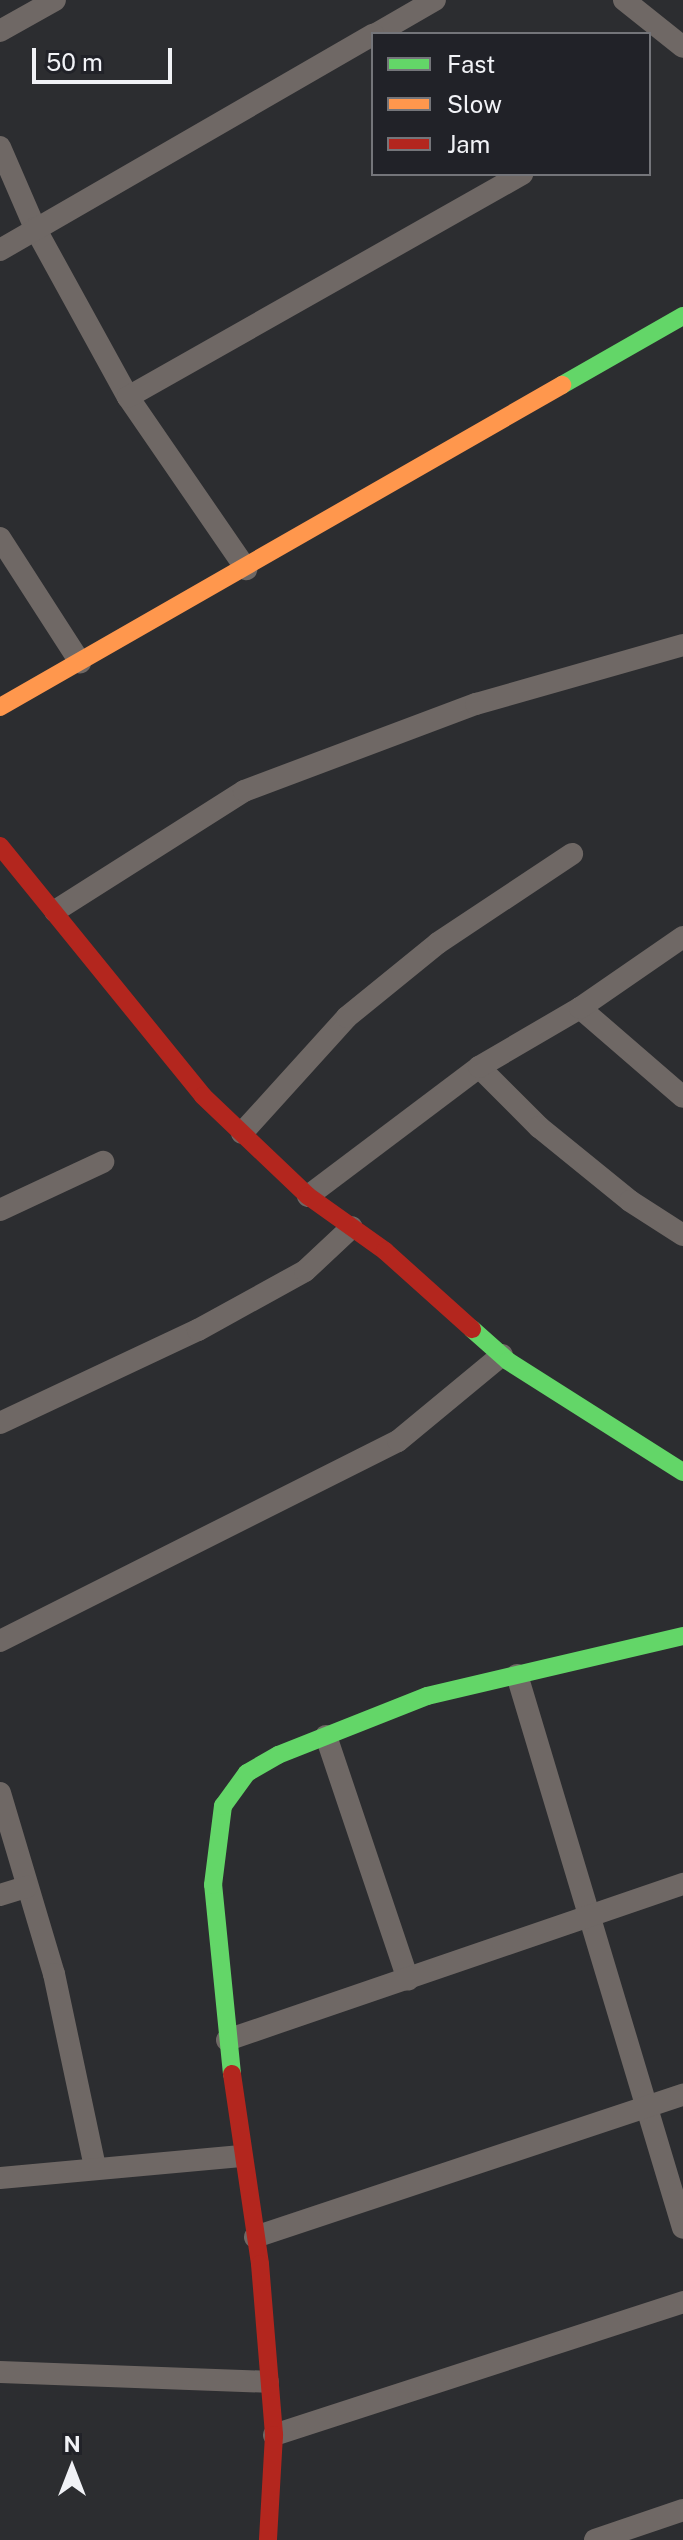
<!DOCTYPE html>
<style>
body{margin:0}
#map{position:relative;width:683px;height:2540px;overflow:hidden;background:#2c2d30;font-family:"Public Sans",sans-serif}
div>[style]{position:absolute}
.street>*{height:22px;margin:-11px;padding:0 11px;transform-origin:11px;border-radius:11px;background:#6f6865}
.fast>*{height:18px;margin:-9px;padding:0 9px;transform-origin:9px;border-radius:9px;background:#63d668}
.slow>*{height:18px;margin:-9px;padding:0 9px;transform-origin:9px;border-radius:9px;background:#ff974d}
.jam>*{height:18px;margin:-9px;padding:0 9px;transform-origin:9px;border-radius:9px;background:#b3261e}
span{translate:-50% -50%;white-space:nowrap;text-align:center;line-height:1.15;-webkit-text-stroke:6px #212228;paint-order:stroke}
.legend{position:absolute;left:371px;top:32px;width:280px;height:144px;box-sizing:border-box;background:#212228;border:2px solid #74757a;margin:0;padding:10px 14px;list-style:none;font-size:24px;color:#f1f2f6}
.legend li{display:flex;align-items:center;gap:16px;height:40px}
.legend b{width:40px;border:2px solid #74757a}
.north{position:absolute;left:32px;top:2428px;width:80px;height:80px;-webkit-text-stroke:6px #212228;paint-order:stroke;rotate:0deg;font-size:22px;font-weight:700;line-height:32px;text-align:center;color:#f1f2f6}
.north::after{content:'';display:block;margin:auto;width:28px;height:36px;background:#f1f2f6;clip-path:polygon(50% 0,100% 100%,50% 72%,0 100%)}
.scale{position:absolute;left:32px;top:48px;width:140px;height:36px;box-sizing:border-box;border:4px solid #f1f2f6;border-top:0;padding-left:10px;font-size:24px;line-height:28px;white-space:nowrap;color:#f1f2f6;-webkit-text-stroke:6px #212228;paint-order:stroke}
</style>
<div id="map">
<div class="street">
<i style="left:624px;top:0;width:75px;rotate:38.5deg"></i>
<i style="left:0;top:31px;width:63px;rotate:-29.4deg"></i>
<i style="left:376px;top:34px;width:68px;rotate:-30deg"></i>
<i style="left:0;top:147px;width:88px;rotate:66.6deg"></i>
<i style="left:35px;top:228px;width:193px;rotate:61.2deg"></i>
<i style="left:128px;top:397px;width:209px;rotate:55.5deg"></i>
<i style="left:0;top:250px;width:431px;rotate:-30deg"></i>
<i style="left:128px;top:397px;width:453px;rotate:-29.5deg"></i>
<i style="left:0;top:538px;width:148px;rotate:57.2deg"></i>
<i style="left:55px;top:911px;width:224px;rotate:-32.4deg"></i>
<i style="left:244px;top:791px;width:248px;rotate:-20.6deg"></i>
<i style="left:476px;top:704px;width:215px;rotate:-15.9deg"></i>
<i style="left:580px;top:1008px;width:136px;rotate:40.8deg"></i>
<i style="left:479px;top:1067px;width:85px;rotate:45deg"></i>
<i style="left:539px;top:1127px;width:117px;rotate:39.1deg"></i>
<i style="left:630px;top:1201px;width:63px;rotate:32.7deg"></i>
<i style="left:242px;top:1133px;width:156px;rotate:-47.8deg"></i>
<i style="left:347px;top:1017px;width:117px;rotate:-39.1deg"></i>
<i style="left:438px;top:943px;width:161px;rotate:-33.6deg"></i>
<i style="left:308px;top:1196px;width:214px;rotate:-37deg"></i>
<i style="left:479px;top:1067px;width:117px;rotate:-30.3deg"></i>
<i style="left:580px;top:1008px;width:125px;rotate:-34.6deg"></i>
<i style="left:0;top:1210px;width:114px;rotate:-25deg"></i>
<i style="left:0;top:1423px;width:219px;rotate:-25.2deg"></i>
<i style="left:198px;top:1330px;width:122px;rotate:-28.9deg"></i>
<i style="left:305px;top:1271px;width:64px;rotate:-43.1deg"></i>
<i style="left:0;top:1641px;width:445px;rotate:-26.7deg"></i>
<i style="left:398px;top:1441px;width:135px;rotate:-39.6deg"></i>
<i style="left:517px;top:1675px;width:577px;rotate:73.29deg"></i>
<i style="left:326px;top:1736px;width:257px;rotate:71.4deg"></i>
<i style="left:0;top:1793px;width:189px;rotate:73.4deg"></i>
<i style="left:54px;top:1974px;width:197px;rotate:78deg"></i>
<i style="left:0;top:1895px;width:28px;rotate:-17deg"></i>
<i style="left:227px;top:2040px;width:482px;rotate:-18.9deg"></i>
<i style="left:0;top:2178px;width:242px;rotate:-5.2deg"></i>
<i style="left:255px;top:2237px;width:451px;rotate:-18.4deg"></i>
<i style="left:0;top:2372px;width:268px;rotate:2.1deg"></i>
<i style="left:274px;top:2435px;width:430px;rotate:-18deg"></i>
<i style="left:595px;top:2540px;width:93px;rotate:-18.8deg"></i>
</div>
<div class="fast">
<i style="left:562px;top:385px;width:139px;rotate:-29.7deg"></i>
<i style="left:472px;top:1329px;width:48px;rotate:41.6deg"></i>
<i style="left:508px;top:1361px;width:207px;rotate:32.4deg"></i>
<i style="left:232px;top:2074px;width:190px;rotate:-95.7deg"></i>
<i style="left:213px;top:1885px;width:80px;rotate:-82.8deg"></i>
<i style="left:223px;top:1806px;width:41px;rotate:-54deg"></i>
<i style="left:247px;top:1773px;width:36px;rotate:-30deg"></i>
<i style="left:278px;top:1755px;width:160px;rotate:-21.6deg"></i>
<i style="left:427px;top:1696px;width:263px;rotate:-13.2deg"></i>
</div>
<div class="slow">
<i style="left:0;top:707px;width:648px;rotate:-29.81deg"></i>
</div>
<div class="jam">
<i style="left:0;top:846px;width:322px;rotate:50.9deg"></i>
<i style="left:203px;top:1096px;width:145px;rotate:43.6deg"></i>
<i style="left:308px;top:1196px;width:95px;rotate:35.5deg"></i>
<i style="left:385px;top:1251px;width:117px;rotate:41.9deg"></i>
<i style="left:232px;top:2074px;width:192px;rotate:81.6deg"></i>
<i style="left:260px;top:2264px;width:172px;rotate:85.3deg"></i>
<i style="left:274px;top:2435px;width:105px;rotate:93.3deg"></i>
</div>
<ul class="legend">
<li><b style="height:10px;background:#63d668"></b>Fast</li>
<li><b style="height:10px;background:#ff974d"></b>Slow</li>
<li><b style="height:10px;background:#b3261e"></b>Jam</li>
</ul>
<div class="north">N</div>
<div class="scale">50 m</div>
</div>
